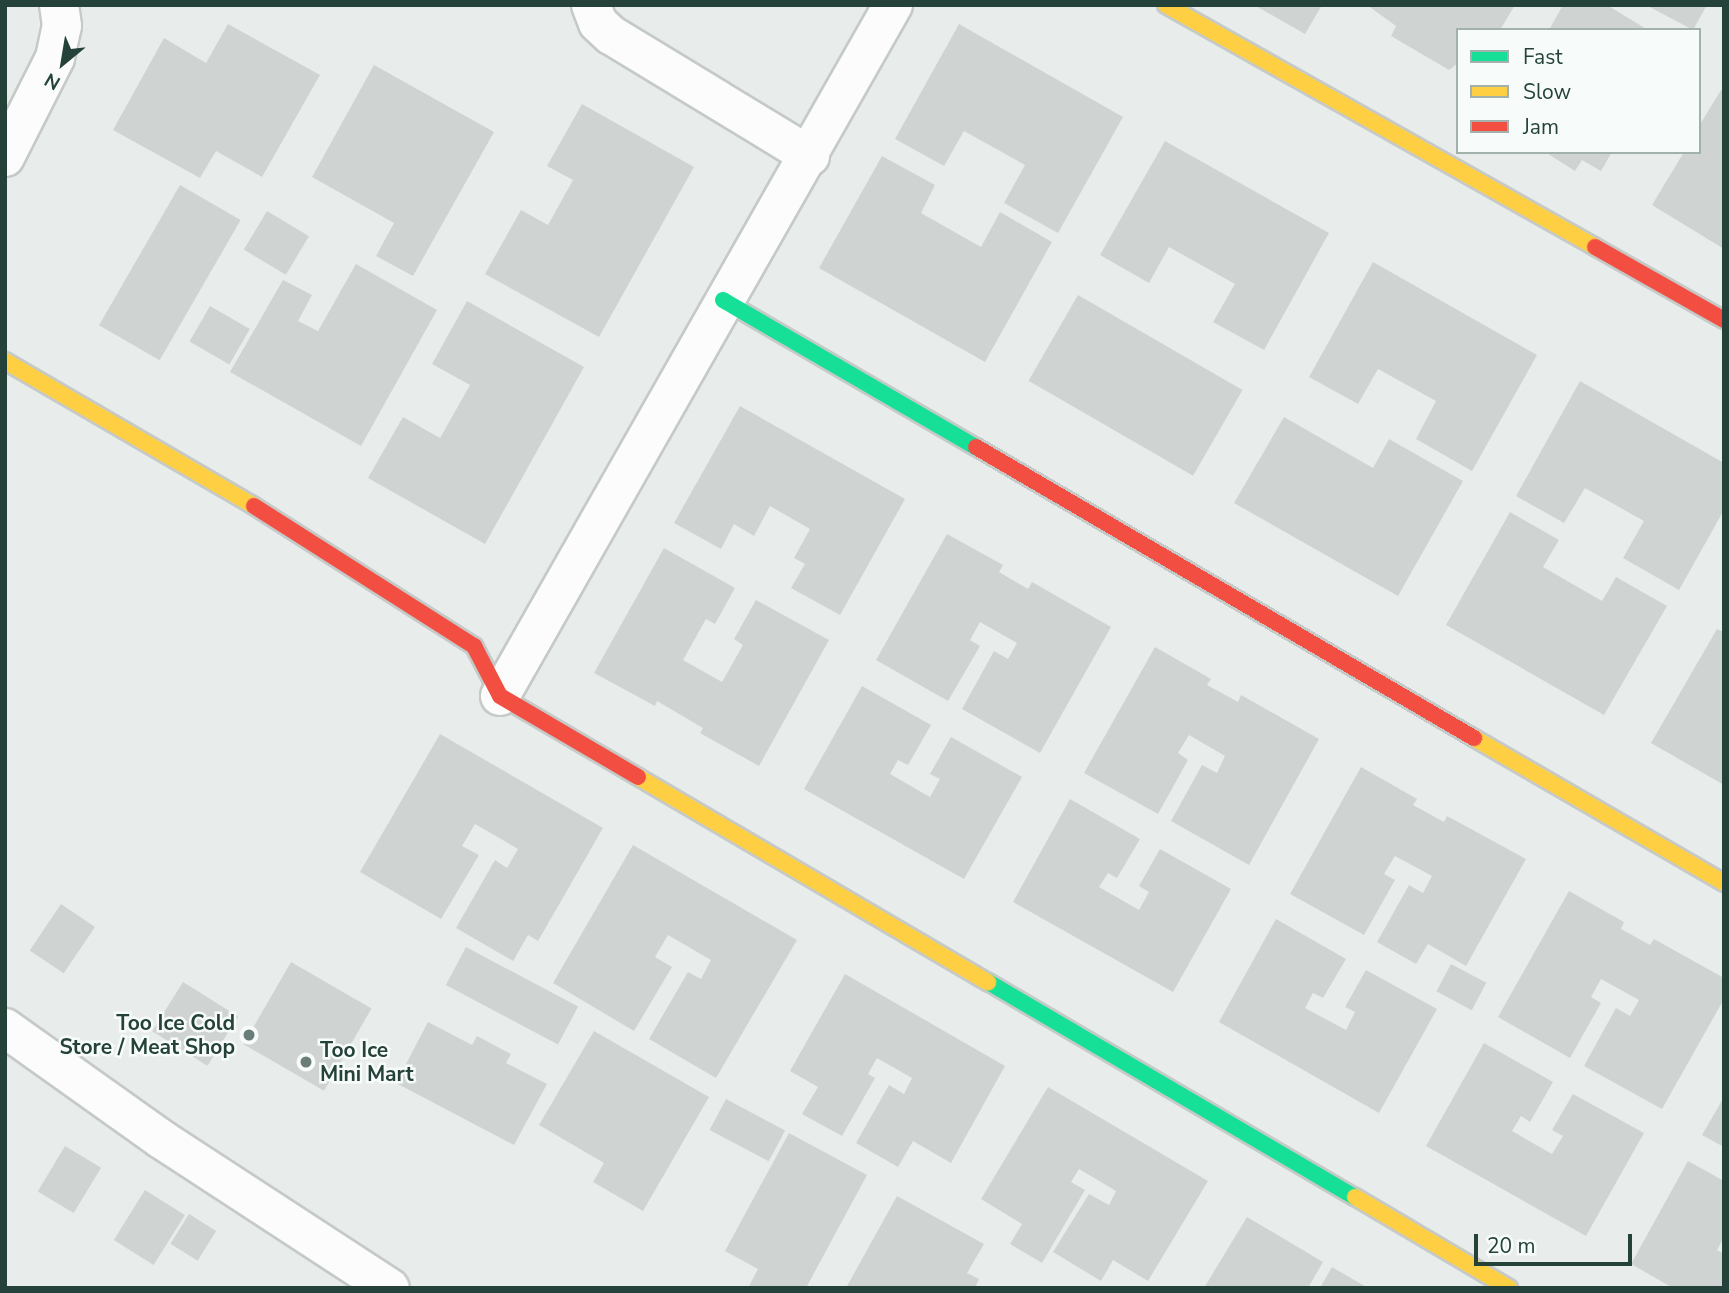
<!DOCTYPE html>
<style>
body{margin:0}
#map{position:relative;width:1729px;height:1293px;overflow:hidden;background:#e8edeb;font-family:"Nunito Sans",sans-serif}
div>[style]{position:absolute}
.building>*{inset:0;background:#cfd4d2;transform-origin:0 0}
.roads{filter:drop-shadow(2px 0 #c5cac8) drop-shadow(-2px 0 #c5cac8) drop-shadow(0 2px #c5cac8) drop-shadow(0 -2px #c5cac8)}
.street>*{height:38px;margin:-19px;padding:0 19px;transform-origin:19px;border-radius:19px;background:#fcfcfc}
.fast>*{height:16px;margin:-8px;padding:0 8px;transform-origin:8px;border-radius:8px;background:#16e098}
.slow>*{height:16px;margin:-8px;padding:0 8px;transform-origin:8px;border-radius:8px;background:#ffcf43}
.jam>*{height:16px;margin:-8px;padding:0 8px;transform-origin:8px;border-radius:8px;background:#f24e42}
.dots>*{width:19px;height:19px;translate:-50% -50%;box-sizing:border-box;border:4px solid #f7fbf9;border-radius:50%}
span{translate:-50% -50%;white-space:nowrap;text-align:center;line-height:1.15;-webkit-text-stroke:5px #f7fbf9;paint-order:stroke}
.poi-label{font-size:21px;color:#24423a;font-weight:700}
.right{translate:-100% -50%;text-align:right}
.left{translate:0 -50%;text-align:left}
.frame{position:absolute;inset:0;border:7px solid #24423a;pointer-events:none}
.legend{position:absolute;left:1456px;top:28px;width:245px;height:126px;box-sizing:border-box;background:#f7fbf9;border:2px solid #a3b1ad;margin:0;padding:9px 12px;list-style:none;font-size:21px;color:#24423a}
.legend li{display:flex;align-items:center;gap:14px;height:35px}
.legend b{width:35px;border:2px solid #a3b1ad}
.north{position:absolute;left:28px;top:28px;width:70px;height:70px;-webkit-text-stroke:5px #f7fbf9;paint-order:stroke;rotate:210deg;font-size:19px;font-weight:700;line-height:28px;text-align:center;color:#24423a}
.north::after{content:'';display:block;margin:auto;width:24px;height:32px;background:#24423a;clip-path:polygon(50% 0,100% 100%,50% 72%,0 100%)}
.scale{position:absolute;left:1474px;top:1234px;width:158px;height:32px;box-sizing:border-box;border:4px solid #24423a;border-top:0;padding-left:9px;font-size:21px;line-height:24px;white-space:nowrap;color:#24423a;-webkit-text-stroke:5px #f7fbf9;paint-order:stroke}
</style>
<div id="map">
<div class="building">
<i style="clip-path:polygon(1254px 5px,1322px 5px,1305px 34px)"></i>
<i style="clip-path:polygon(1367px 5px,1515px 5px,1500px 30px,1458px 30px,1458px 63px,1449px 70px,1391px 36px,1396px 26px)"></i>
<i style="clip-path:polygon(1563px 5px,1607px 5px,1648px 30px,1549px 30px)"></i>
<i style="clip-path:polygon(1646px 5px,1707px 5px,1693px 30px)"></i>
<i style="clip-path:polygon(228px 24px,320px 75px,262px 177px,216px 151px,200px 178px,113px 130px,164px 38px,206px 63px)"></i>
<i style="clip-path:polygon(959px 24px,1123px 117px,1058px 233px,1004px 203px,1025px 165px,964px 131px,944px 166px,895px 139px)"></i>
<i style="clip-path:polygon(374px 65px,494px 132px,413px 276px,376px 256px,394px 223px,312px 177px)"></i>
<i style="clip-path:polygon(1721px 90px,1724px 91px,1724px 249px,1652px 205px,1684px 152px,1699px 152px,1699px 126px)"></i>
<i style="clip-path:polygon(582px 104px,694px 167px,599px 337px,485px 274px,521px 210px,548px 225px,573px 180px,547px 166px)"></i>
<i style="clip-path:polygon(1165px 141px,1329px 233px,1264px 350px,1213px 322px,1235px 284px,1169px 247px,1149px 283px,1100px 255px)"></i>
<i style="clip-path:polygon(1545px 152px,1612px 152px,1601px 171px,1582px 160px,1575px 171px)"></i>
<i style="clip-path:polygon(882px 156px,935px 185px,921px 213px,981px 247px,1000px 212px,1052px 242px,985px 362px,819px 268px)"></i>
<i style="left:180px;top:185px;width:70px;height:162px;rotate:30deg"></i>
<i style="left:267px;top:211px;width:49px;height:45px;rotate:31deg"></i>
<i style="clip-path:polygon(1373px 262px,1537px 355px,1472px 471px,1416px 439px,1436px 401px,1378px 369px,1358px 404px,1309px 377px)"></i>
<i style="clip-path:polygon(356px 264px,437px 310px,361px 446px,230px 372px,283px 280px,312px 295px,298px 321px,318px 331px)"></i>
<i style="left:1078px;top:295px;width:190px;height:99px;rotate:30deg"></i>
<i style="clip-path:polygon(467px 301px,584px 367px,485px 544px,368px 478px,403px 417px,440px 438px,470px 385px,432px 364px)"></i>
<i style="left:210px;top:306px;width:46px;height:41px;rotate:30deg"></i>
<i style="clip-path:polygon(1580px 381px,1724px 463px,1724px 510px,1679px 590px,1623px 558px,1644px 521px,1585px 488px,1564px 523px,1516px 496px)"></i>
<i style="clip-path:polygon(740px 406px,905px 499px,840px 615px,791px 588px,805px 564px,794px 558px,810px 529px,770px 506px,754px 536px,734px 524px,721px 549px,674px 523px)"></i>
<i style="clip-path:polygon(1284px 417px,1373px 468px,1389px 439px,1463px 481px,1398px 596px,1234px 503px)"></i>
<i style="clip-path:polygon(1510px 512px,1559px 540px,1543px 567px,1602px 601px,1616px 577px,1667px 606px,1604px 715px,1446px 625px)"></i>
<i style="clip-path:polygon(947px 534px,1003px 565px,999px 572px,1028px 589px,1032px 582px,1111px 627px,1040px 753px,962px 709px,994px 651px,1008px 659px,1017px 643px,980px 622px,970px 640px,980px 646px,948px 701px,876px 660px)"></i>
<i style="clip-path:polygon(664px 548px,735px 588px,715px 624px,706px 619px,683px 660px,722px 682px,743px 645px,734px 639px,756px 600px,829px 640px,759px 766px,700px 733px,703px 728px,657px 701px,655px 706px,594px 673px)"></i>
<i style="clip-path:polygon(1717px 629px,1724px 632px,1724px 785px,1651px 743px)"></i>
<i style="clip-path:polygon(1155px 647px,1211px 679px,1207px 685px,1238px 702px,1241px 695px,1319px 739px,1249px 865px,1171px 821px,1202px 765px,1217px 773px,1225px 756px,1189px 735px,1178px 753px,1188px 760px,1158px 814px,1084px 773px)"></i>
<i style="clip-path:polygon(862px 686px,931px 725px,908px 765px,898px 760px,890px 774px,930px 797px,940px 779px,930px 774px,951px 737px,1022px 777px,964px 879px,804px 789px)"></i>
<i style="clip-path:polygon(440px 734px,603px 828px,538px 941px,528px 935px,513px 961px,456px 928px,495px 860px,507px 868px,518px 849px,475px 824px,462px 846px,479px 855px,441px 919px,360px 872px)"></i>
<i style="clip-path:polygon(1361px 767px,1417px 799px,1413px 805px,1444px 822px,1447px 816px,1526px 859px,1466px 966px,1428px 944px,1416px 964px,1377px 942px,1409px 885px,1423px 893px,1432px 876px,1395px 856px,1384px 874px,1395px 880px,1364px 935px,1290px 894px)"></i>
<i style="clip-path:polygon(1070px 799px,1140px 839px,1117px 878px,1108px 873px,1099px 887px,1139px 910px,1149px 892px,1139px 886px,1160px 849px,1231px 889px,1173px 992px,1013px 902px)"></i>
<i style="clip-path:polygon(633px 845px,797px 940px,716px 1078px,649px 1039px,688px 972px,701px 979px,711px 960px,668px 935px,655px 957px,672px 967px,634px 1031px,553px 983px)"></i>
<i style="clip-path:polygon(1569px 891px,1624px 922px,1621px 929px,1650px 945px,1654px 939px,1724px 978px,1724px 999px,1662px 1109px,1584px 1066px,1616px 1008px,1630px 1016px,1639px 1000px,1601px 979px,1591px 997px,1601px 1003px,1570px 1058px,1498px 1017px)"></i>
<i style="left:61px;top:904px;width:41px;height:56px;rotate:34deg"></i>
<i style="clip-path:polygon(1276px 919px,1346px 959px,1323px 998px,1313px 993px,1305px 1008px,1346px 1030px,1355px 1012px,1345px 1007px,1366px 970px,1437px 1009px,1379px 1113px,1219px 1022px)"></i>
<i style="left:466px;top:947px;width:127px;height:43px;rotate:28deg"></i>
<i style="left:291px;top:962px;width:93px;height:95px;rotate:30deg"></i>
<i style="left:1451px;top:964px;width:40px;height:31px;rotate:28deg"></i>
<i style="clip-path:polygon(845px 974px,1005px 1066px,951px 1163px,913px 1141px,898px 1167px,856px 1143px,889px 1085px,904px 1094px,912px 1078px,877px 1058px,868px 1074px,875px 1078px,842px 1136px,802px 1114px,818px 1087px,790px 1071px)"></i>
<i style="left:183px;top:982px;width:65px;height:58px;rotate:32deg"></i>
<i style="clip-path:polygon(428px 1022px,472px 1045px,477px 1036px,511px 1054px,506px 1063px,547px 1084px,514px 1145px,396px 1083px)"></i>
<i style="clip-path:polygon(594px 1031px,709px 1097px,643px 1211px,593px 1182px,604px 1163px,539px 1125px)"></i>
<i style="clip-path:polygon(1484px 1043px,1553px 1082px,1530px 1122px,1521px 1116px,1512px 1131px,1552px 1154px,1563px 1136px,1552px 1130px,1573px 1094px,1644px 1133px,1586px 1236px,1426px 1146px)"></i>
<i style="clip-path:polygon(1048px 1087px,1208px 1181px,1148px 1281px,1113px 1260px,1101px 1281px,1053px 1252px,1089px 1194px,1109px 1205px,1116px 1191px,1079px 1169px,1071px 1182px,1085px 1190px,1042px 1263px,1010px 1244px,1022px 1224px,981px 1199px)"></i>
<i style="clip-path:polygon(1724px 1097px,1724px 1147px,1702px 1135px)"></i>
<i style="left:726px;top:1099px;width:67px;height:35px;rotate:28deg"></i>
<i style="clip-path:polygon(789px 1133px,867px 1175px,806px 1288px,748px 1288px,758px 1269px,725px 1251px)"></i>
<i style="left:65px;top:1146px;width:42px;height:53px;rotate:31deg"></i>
<i style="clip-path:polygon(1688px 1161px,1724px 1181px,1724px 1237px,1717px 1250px,1724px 1254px,1724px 1288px,1673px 1288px,1631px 1264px)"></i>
<i style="left:145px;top:1190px;width:47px;height:59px;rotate:32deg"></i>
<i style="clip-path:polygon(897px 1196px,984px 1244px,967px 1273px,979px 1279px,975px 1288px,846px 1288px)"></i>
<i style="left:189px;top:1214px;width:32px;height:35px;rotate:32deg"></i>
<i style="clip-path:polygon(1247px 1217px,1323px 1262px,1308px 1288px,1204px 1288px)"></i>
<i style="clip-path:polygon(1332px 1267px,1368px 1288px,1320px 1288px)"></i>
</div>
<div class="roads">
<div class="street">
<i style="left:591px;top:5px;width:19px;rotate:69deg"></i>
<i style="left:598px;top:23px;width:18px;rotate:43deg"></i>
<i style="left:611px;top:35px;width:233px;rotate:31.3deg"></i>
<i style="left:5px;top:157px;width:111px;rotate:-63.2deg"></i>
<i style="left:55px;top:58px;width:33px;rotate:-78deg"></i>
<i style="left:62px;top:26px;width:21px;rotate:-98deg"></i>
<i style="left:500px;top:696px;width:795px;rotate:-60.37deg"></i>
<i style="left:5px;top:1028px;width:191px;rotate:35.4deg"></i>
<i style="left:161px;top:1139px;width:273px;rotate:33.1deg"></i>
</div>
<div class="fast">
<i style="left:723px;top:300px;width:293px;rotate:30.2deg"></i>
<i style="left:988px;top:982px;width:425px;rotate:30.4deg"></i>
</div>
<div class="slow">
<i style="left:1166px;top:5px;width:493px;rotate:29.4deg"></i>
<i style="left:5px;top:361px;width:288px;rotate:30.2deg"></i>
<i style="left:1474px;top:738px;width:289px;rotate:30.1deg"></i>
<i style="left:638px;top:777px;width:406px;rotate:30.4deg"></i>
<i style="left:1355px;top:1197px;width:179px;rotate:30.6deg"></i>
</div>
<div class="jam">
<i style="left:1595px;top:247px;width:148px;rotate:29.5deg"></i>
<i style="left:976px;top:447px;width:577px;rotate:30.3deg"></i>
<i style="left:254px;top:506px;width:261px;rotate:32.5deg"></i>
<i style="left:474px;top:646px;width:56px;rotate:62.5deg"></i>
<i style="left:500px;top:696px;width:160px;rotate:30.4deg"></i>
</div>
</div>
<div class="dots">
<i style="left:249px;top:1035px;background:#697e78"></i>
<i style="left:306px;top:1062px;background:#697e78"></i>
</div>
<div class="poi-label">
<span class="right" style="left:235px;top:1035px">Too Ice Cold<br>Store / Meat Shop</span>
<span class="left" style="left:320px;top:1062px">Too Ice<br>Mini Mart</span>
</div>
<div class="frame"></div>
<ul class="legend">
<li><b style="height:9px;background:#16e098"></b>Fast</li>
<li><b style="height:9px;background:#ffcf43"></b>Slow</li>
<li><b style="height:9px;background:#f24e42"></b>Jam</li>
</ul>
<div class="north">N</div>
<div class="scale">20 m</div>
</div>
